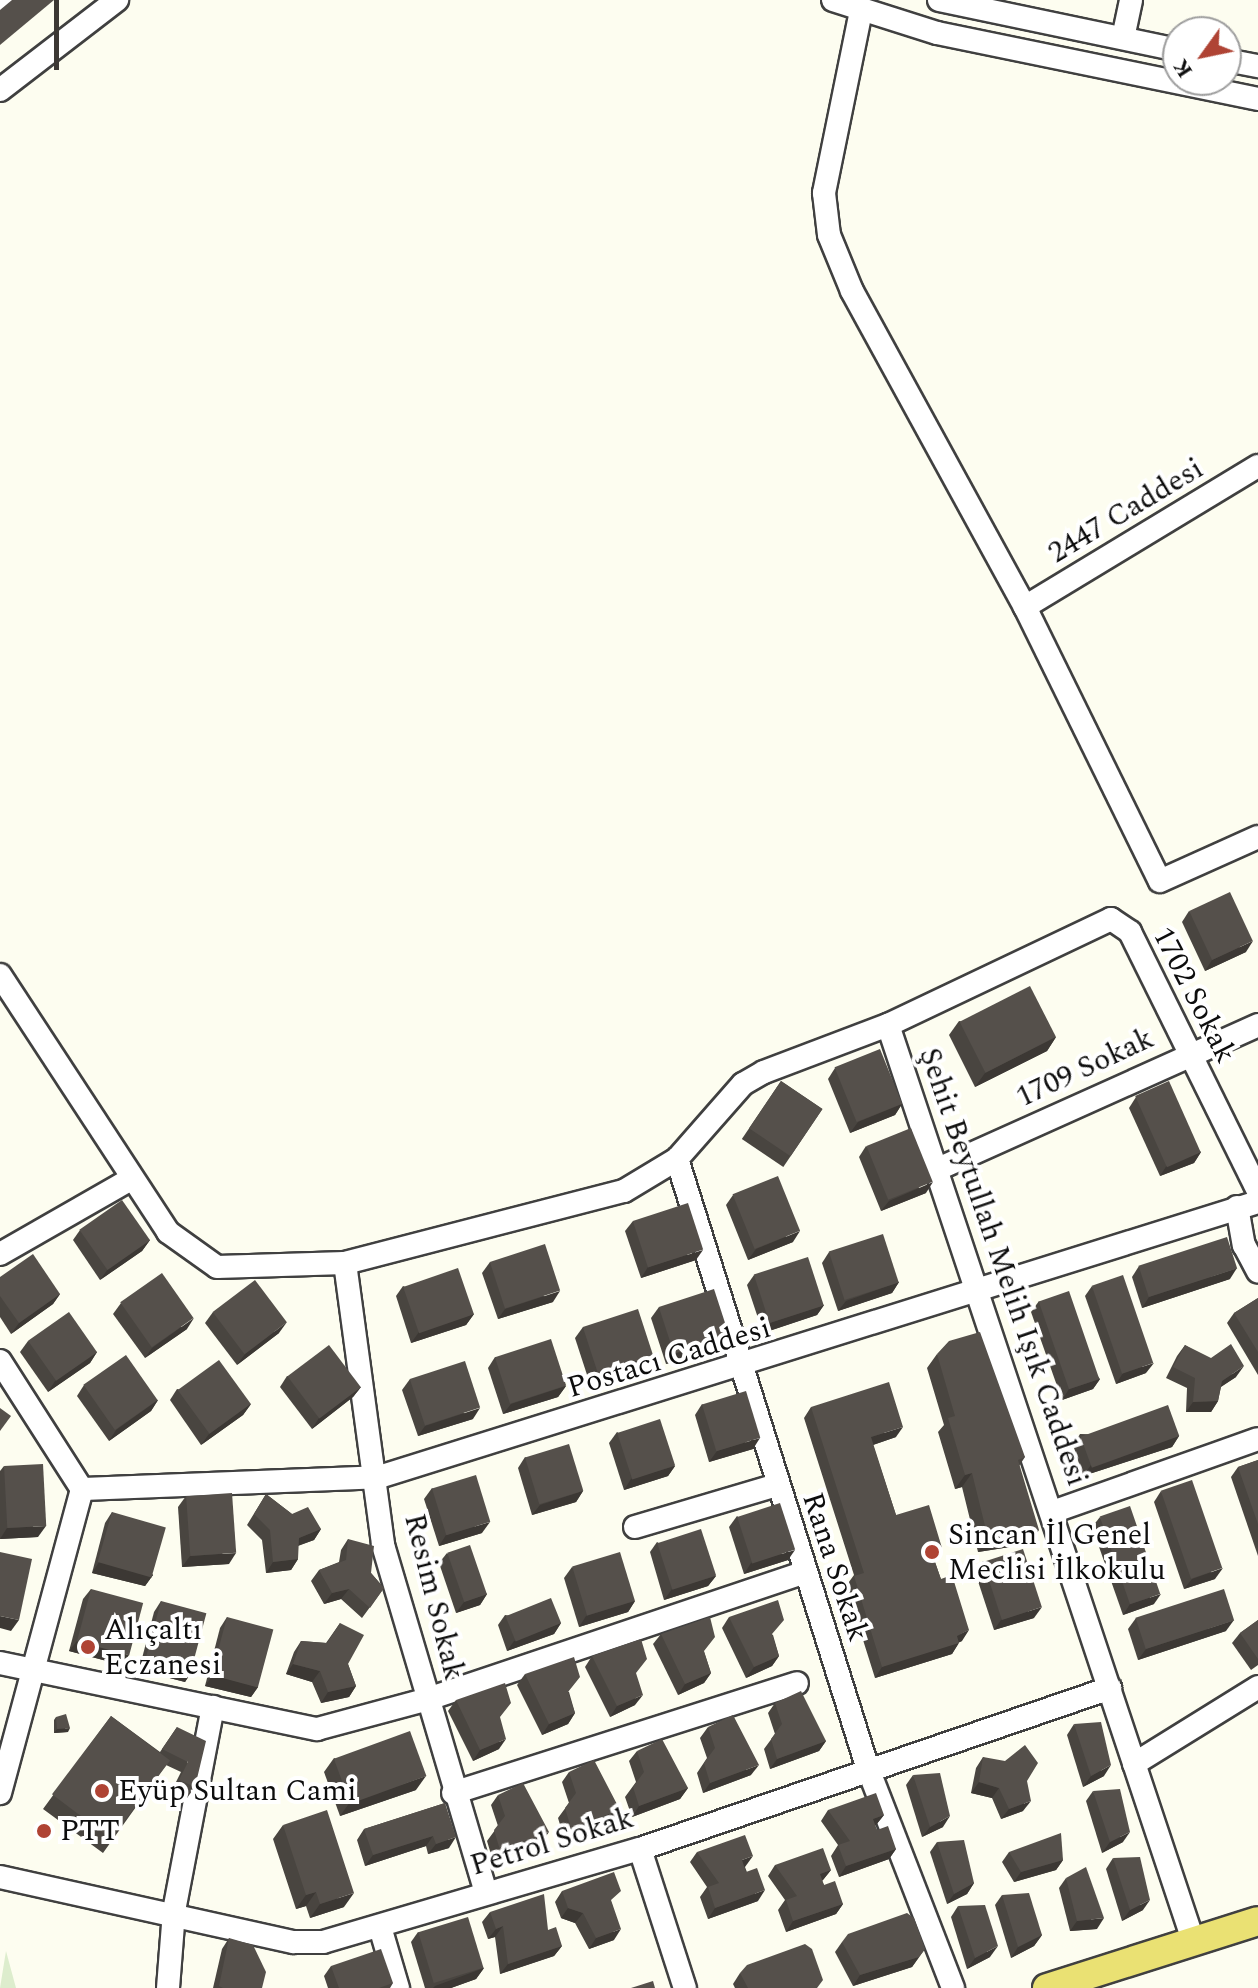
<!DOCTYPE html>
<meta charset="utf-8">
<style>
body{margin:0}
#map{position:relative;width:1258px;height:1988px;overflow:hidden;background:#fdfdf0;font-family:Spectral,serif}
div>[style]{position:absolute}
.pitch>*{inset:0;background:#ddedcd}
.roads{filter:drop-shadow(2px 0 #404040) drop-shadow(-2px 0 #404040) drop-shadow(0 2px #404040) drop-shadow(0 -2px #404040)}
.minor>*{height:22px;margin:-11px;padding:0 11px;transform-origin:11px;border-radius:11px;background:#fff}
.major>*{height:28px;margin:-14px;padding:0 14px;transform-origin:14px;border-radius:14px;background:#eae173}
.wall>*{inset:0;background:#494540;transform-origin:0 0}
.shaded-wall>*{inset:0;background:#3c3834;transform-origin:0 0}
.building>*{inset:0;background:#55504b;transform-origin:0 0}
.dots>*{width:22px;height:22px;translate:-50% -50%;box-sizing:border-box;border:4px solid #fff;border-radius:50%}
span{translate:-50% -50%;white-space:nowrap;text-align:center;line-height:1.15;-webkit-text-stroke:8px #fff;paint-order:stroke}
.street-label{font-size:30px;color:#0d0d0d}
.poi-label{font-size:30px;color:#0d0d0d}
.left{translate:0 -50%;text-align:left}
.north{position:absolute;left:1162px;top:16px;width:80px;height:80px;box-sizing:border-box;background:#fff;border:2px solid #9e9e9e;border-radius:50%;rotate:237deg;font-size:22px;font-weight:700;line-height:32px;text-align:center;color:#0d0d0d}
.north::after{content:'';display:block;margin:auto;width:28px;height:36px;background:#af4334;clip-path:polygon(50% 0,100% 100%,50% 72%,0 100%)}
</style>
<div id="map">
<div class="pitch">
<i style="clip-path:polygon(6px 1951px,16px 1988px,0 1988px)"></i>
</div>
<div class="roads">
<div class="minor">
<i style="left:833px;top:0;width:109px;rotate:17.6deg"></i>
<i style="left:937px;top:33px;width:328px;rotate:11.6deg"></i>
<i style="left:939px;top:0;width:244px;rotate:11.8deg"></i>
<i style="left:0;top:2px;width:3px;rotate:-45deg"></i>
<i style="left:861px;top:11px;width:186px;rotate:101.5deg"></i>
<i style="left:824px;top:193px;width:42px;rotate:83.2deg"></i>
<i style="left:829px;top:235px;width:61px;rotate:67.7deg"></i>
<i style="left:852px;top:291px;width:360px;rotate:61.3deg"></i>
<i style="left:1025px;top:607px;width:305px;rotate:63.8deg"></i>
<i style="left:1160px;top:881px;width:107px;rotate:-24.2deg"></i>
<i style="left:1123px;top:38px;width:39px;rotate:-78deg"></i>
<i style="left:1226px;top:60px;width:33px;rotate:11deg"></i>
<i style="left:0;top:90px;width:148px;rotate:-37.6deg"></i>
<i style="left:1025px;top:607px;width:272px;rotate:-31.2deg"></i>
<i style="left:0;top:975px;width:307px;rotate:56.8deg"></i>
<i style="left:168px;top:1232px;width:60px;rotate:35.5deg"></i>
<i style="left:217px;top:1267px;width:128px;rotate:-1.8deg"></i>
<i style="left:345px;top:1263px;width:288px;rotate:-14.5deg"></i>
<i style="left:624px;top:1191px;width:62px;rotate:-31.1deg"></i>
<i style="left:677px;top:1159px;width:100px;rotate:-48.7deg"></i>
<i style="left:743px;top:1084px;width:24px;rotate:-30deg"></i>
<i style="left:764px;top:1072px;width:133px;rotate:-20.8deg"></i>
<i style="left:888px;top:1025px;width:247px;rotate:-25.4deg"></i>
<i style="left:1111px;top:919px;width:23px;rotate:34deg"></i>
<i style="left:1130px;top:932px;width:289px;rotate:63.7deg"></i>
<i style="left:888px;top:1025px;width:964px;rotate:71.57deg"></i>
<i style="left:677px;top:1159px;width:636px;rotate:72.62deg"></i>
<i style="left:867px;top:1766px;width:238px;rotate:68.8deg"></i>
<i style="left:938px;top:1169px;width:351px;rotate:-24.2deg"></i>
<i style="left:1237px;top:1207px;width:39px;rotate:80deg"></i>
<i style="left:1244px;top:1245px;width:30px;rotate:62deg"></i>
<i style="left:0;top:1254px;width:149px;rotate:-29.8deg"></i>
<i style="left:345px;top:1263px;width:285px;rotate:82.3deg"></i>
<i style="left:383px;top:1545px;width:363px;rotate:73.5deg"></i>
<i style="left:0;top:1361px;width:152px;rotate:57.4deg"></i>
<i style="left:82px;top:1489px;width:315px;rotate:105.1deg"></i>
<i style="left:82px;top:1489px;width:297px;rotate:-2.3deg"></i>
<i style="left:379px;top:1477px;width:921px;rotate:-17.37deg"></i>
<i style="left:1055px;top:1511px;width:215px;rotate:-19.5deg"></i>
<i style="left:635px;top:1527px;width:148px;rotate:-16.5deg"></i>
<i style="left:0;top:1663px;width:324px;rotate:11.8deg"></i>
<i style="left:317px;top:1729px;width:115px;rotate:-15.1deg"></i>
<i style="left:428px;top:1699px;width:398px;rotate:-18.6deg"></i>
<i style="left:1134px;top:1764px;width:146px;rotate:-31.8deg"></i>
<i style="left:453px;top:1793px;width:361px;rotate:-17.7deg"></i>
<i style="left:640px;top:1849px;width:146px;rotate:72.1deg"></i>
<i style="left:0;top:1877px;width:301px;rotate:12.5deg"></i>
<i style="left:294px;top:1942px;width:29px"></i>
<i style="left:323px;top:1942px;width:330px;rotate:-16.4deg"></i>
<i style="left:640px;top:1849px;width:497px;rotate:-18.9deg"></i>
<i style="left:380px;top:1927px;width:64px;rotate:73.6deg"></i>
<i style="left:168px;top:1988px;width:77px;rotate:-85.5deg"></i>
<i style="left:174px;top:1911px;width:208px;rotate:-79.2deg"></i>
</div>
<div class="major">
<i style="left:1047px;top:1988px;width:221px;rotate:-17.6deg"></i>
</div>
</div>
<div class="wall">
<i style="clip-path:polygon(1189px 911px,1246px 952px,1205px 971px,1182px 922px)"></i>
<i style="clip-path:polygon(959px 1021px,1056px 1037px,1047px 1051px,975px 1087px,949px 1035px)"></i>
<i style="clip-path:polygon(835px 1068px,902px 1104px,895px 1115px,850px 1133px,828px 1079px)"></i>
<i style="left:781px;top:1081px;width:50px;height:70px;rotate:34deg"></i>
<i style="clip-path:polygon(1136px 1097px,1201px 1152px,1194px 1163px,1160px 1176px,1129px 1108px)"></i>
<i style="clip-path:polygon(866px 1146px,926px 1193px,881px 1211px,859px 1157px)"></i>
<i style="clip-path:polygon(733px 1195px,793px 1242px,748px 1260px,726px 1205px)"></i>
<i style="clip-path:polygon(633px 1221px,696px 1260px,641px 1278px,625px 1231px)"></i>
<i style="clip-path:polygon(80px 1230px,150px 1240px,142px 1251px,100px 1280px,73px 1240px)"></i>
<i style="clip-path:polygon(829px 1252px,899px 1282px,892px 1293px,838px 1311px,822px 1263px)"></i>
<i style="clip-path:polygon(490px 1262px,553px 1302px,498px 1319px,482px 1273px)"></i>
<i style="clip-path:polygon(1139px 1266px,1230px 1279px,1142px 1308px,1132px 1277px)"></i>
<i style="clip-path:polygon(754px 1275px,824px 1305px,817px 1315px,763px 1333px,747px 1285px)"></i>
<i style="clip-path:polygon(0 1277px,60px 1294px,53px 1304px,11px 1334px,0 1317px)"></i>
<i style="clip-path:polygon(403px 1286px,474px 1314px,466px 1325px,411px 1343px,396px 1296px)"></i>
<i style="clip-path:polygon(1092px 1286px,1146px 1373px,1116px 1384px,1085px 1296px)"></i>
<i style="clip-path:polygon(1258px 1298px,1258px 1375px,1227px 1323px,1234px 1313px)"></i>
<i style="clip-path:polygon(1039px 1301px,1100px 1379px,1093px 1389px,1062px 1400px,1031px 1312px)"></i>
<i style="clip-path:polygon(121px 1303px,187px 1329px,145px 1358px,113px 1314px)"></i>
<i style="clip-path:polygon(659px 1307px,722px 1347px,666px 1364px,651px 1318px)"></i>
<i style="clip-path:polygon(213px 1312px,279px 1333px,237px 1365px,205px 1323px)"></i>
<i style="clip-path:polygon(583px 1327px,645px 1366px,590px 1384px,575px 1338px)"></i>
<i style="clip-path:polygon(28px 1341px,97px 1352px,90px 1363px,48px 1392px,20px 1352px)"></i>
<i style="clip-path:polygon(1185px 1345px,1236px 1377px,1221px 1387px,1218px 1401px,1211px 1412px,1186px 1412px,1187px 1388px,1166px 1378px,1177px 1356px)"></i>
<i style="clip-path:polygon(937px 1354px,1025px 1457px,1019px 1466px,1029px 1544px,978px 1552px,962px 1487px,955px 1489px,938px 1432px,944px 1425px,927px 1368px)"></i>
<i style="clip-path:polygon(495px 1357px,566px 1386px,558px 1397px,503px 1414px,488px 1368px)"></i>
<i style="clip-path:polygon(287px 1376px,361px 1387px,353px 1397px,312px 1429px,280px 1387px)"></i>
<i style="clip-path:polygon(410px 1379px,473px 1419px,418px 1436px,402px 1390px)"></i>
<i style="clip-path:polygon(84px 1385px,158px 1400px,151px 1411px,109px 1441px,77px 1396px)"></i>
<i style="clip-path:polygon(177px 1389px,251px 1404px,243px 1415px,201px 1445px,170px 1400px)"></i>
<i style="clip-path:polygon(702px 1404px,753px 1449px,709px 1462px,695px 1415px)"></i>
<i style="clip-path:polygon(811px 1407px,896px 1437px,873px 1445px,896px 1515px,935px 1558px,934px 1559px,962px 1641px,959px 1642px,952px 1654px,875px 1678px,846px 1586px,854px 1575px,804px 1418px)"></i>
<i style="clip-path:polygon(617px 1432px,675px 1466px,668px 1476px,624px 1490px,609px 1443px)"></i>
<i style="clip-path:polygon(1080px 1434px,1179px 1436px,1172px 1447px,1083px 1476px,1073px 1445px)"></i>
<i style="clip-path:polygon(525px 1457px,583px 1491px,576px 1502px,532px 1515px,518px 1468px)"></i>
<i style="clip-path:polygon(1258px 1460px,1258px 1556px,1231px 1477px,1238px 1467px)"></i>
<i style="clip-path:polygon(4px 1466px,38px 1537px,0 1539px,0 1471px)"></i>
<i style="clip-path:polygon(432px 1488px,482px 1533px,439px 1546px,424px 1499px)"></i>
<i style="clip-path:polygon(1161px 1491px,1215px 1579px,1184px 1589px,1154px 1502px)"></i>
<i style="clip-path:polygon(266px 1494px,292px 1514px,321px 1529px,314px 1540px,298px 1546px,298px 1559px,291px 1570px,266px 1573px,262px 1540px,247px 1525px)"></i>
<i style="clip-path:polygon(186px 1496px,229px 1564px,182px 1567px,178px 1507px)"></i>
<i style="clip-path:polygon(112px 1512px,153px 1575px,145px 1586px,92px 1573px,105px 1523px)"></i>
<i style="clip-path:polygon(737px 1516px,788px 1560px,744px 1574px,729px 1527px)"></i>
<i style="clip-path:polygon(1100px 1517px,1154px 1604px,1123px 1615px,1092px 1527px)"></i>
<i style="clip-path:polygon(348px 1539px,371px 1573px,384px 1588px,362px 1618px,341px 1599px,324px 1604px,311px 1581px,319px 1570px,339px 1562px,341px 1550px)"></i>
<i style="clip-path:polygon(657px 1542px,716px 1576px,708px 1586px,664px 1600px,650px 1552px)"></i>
<i style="clip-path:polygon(447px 1553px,487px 1594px,480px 1605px,456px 1613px,439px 1563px)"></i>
<i style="clip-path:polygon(983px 1561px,1034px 1618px,994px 1630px,975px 1572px)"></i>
<i style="clip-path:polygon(572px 1567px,635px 1601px,628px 1612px,579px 1627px,564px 1578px)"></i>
<i style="clip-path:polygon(91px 1589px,122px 1665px,69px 1651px,83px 1599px)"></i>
<i style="clip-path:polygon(161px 1601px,192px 1671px,185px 1682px,139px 1670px,154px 1612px)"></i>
<i style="clip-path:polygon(505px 1615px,561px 1623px,554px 1634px,507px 1651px,498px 1625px)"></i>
<i style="clip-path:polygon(227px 1617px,258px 1687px,251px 1697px,205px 1686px,220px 1628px)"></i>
<i style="clip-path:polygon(729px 1617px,773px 1635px,779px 1656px,772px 1666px,746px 1678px,722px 1628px)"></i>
<i style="clip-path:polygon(1136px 1618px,1226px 1631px,1138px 1660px,1128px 1629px)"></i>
<i style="clip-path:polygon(1258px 1620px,1258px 1665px,1251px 1670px,1232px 1643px,1240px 1633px)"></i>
<i style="clip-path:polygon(340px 1623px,348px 1664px,356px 1686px,349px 1697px,321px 1703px,312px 1682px,286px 1674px,294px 1652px,301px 1641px,326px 1643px)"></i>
<i style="clip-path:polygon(661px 1634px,704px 1652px,711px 1673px,704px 1683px,678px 1695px,653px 1644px)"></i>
<i style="clip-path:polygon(592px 1656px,636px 1674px,635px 1705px,610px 1717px,585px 1667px)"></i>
<i style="clip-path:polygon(525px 1674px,569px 1692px,575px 1713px,568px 1724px,542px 1735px,517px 1685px)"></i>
<i style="clip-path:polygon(456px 1700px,500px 1718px,499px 1749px,473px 1761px,448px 1711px)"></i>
<i style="clip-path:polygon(775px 1703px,826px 1741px,819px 1751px,770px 1769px,764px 1749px,775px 1734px,768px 1713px)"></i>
<i style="clip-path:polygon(111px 1716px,160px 1752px,177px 1727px,195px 1787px,187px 1798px,172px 1790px,181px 1772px,166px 1765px,103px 1853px,43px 1809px)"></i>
<i style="clip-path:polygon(56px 1717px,68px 1732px,54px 1733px,54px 1720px)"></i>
<i style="clip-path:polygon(1074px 1724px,1104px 1776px,1083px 1787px,1067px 1735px)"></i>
<i style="clip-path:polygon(708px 1727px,751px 1775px,703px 1793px,697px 1773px,707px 1758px,700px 1738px)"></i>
<i style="clip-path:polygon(637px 1751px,688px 1788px,680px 1799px,632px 1817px,625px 1797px,636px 1782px,629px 1761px)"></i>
<i style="clip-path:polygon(983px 1757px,1027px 1781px,1023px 1811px,1001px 1819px,992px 1798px,971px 1793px,976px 1768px)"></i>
<i style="clip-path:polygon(334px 1758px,416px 1790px,340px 1816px,324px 1772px)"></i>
<i style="clip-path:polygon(569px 1772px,620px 1810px,613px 1820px,564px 1838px,558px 1818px,569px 1803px,562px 1782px)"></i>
<i style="clip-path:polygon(913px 1775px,943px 1827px,922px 1837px,906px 1785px)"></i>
<i style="clip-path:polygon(1093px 1791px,1123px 1842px,1102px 1853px,1086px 1801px)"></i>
<i style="clip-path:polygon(498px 1795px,541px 1843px,493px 1861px,487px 1841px,498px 1826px,491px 1805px)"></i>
<i style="clip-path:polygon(445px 1803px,449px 1848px,428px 1854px,426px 1846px,365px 1866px,357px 1840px,364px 1829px)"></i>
<i style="clip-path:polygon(828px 1810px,884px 1815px,875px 1826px,877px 1830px,896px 1849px,889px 1859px,839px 1877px,831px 1856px,838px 1845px,821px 1821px)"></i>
<i style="clip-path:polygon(283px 1825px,344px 1907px,310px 1918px,306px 1906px,296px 1909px,273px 1839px)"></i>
<i style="clip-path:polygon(937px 1842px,974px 1883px,967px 1894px,947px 1904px,930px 1852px)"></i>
<i style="clip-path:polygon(697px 1852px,745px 1867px,758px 1901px,708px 1919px,700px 1897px,707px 1887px,690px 1862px)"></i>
<i style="clip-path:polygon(1009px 1852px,1063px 1860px,1056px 1870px,1014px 1882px,1002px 1862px)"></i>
<i style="clip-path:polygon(1113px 1858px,1143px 1910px,1122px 1921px,1106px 1869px)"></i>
<i style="clip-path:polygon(775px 1865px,831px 1870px,822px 1881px,824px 1885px,843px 1904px,836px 1914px,786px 1932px,778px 1910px,785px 1900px,768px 1876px)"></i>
<i style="clip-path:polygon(1066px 1878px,1097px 1929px,1070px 1931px,1059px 1888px)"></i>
<i style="clip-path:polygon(562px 1891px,612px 1903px,614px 1940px,589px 1949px,575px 1923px,561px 1918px,555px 1902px)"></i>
<i style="clip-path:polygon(1002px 1895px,1042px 1935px,1034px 1946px,1011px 1958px,995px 1905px)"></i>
<i style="clip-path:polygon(958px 1906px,990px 1957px,967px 1969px,951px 1917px)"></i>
<i style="clip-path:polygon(490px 1912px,562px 1946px,554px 1956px,500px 1974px,495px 1937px,488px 1939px,482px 1922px)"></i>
<i style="clip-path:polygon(418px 1932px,484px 1968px,476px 1979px,451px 1988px,425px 1988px,411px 1942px)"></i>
<i style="clip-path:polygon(229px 1938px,262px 1988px,213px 1988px,222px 1949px)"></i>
<i style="clip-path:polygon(842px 1942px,925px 1949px,912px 1967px,853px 1986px,835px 1952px)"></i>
<i style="clip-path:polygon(331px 1966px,393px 1983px,390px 1988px,328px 1988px,324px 1976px)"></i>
<i style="clip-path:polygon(740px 1973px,817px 1988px,735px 1988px,733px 1984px)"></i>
</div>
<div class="shaded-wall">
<i style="left:54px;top:0;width:5px;height:70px"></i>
<i style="clip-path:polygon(1253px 941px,1246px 952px,1205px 971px,1212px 960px)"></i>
<i style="clip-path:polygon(1056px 1037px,1047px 1051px,975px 1087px,985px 1073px)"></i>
<i style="clip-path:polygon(902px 1104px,895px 1115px,850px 1133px,858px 1122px)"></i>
<i style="clip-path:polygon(1201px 1152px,1194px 1163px,1160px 1176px,1167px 1165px)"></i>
<i style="clip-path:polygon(933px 1182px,926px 1193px,881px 1211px,889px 1201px)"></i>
<i style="clip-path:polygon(800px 1231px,793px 1242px,748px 1260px,756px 1249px)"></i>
<i style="clip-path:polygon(150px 1240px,142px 1251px,100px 1280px,108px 1269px)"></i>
<i style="clip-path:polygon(703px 1250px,696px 1260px,641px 1278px,648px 1267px)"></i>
<i style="clip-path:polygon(1237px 1268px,1230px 1279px,1142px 1308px,1149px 1297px)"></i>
<i style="clip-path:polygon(899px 1282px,892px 1293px,838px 1311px,846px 1301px)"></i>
<i style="clip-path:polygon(560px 1291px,553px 1302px,498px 1319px,505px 1309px)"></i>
<i style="clip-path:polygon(60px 1294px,53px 1304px,11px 1334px,19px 1323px)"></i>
<i style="clip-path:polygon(824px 1305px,817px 1315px,763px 1333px,770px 1323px)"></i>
<i style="clip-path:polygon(474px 1314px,466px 1325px,411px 1343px,419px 1332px)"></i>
<i style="clip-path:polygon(194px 1318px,187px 1329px,145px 1358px,152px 1348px)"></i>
<i style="clip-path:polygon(287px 1322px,279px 1333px,237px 1365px,245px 1354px)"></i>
<i style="clip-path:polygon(729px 1336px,722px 1347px,666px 1364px,674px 1354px)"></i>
<i style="clip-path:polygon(97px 1352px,90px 1363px,48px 1392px,55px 1381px)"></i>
<i style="clip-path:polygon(653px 1356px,645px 1366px,590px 1384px,598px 1374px)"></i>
<i style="clip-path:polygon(1154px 1363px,1146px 1373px,1116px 1384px,1123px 1373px)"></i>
<i style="clip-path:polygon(1244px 1366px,1236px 1377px,1214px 1391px,1222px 1381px)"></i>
<i style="clip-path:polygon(1100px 1379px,1093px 1389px,1062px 1400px,1069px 1389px)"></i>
<i style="clip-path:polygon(566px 1386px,558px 1397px,503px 1414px,511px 1404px)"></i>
<i style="clip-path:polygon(361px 1387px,353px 1397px,312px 1429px,319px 1418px)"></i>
<i style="clip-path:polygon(158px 1400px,151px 1411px,109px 1441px,116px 1430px)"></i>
<i style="clip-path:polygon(1218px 1401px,1211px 1412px,1186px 1412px,1193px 1402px)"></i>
<i style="clip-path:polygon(251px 1404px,243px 1415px,201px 1445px,209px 1434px)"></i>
<i style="clip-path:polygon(480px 1408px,473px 1419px,418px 1436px,425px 1426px)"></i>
<i style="clip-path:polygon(903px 1427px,896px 1437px,864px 1448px,871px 1437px)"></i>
<i style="clip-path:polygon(1179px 1436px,1172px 1447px,1083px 1476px,1091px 1465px)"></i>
<i style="clip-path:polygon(760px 1438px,753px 1449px,709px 1462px,717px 1451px)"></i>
<i style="clip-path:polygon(675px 1466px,668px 1476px,624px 1490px,631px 1479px)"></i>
<i style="clip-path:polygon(972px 1473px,962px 1487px,955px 1489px,965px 1475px)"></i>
<i style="clip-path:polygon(583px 1491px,576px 1502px,532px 1515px,540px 1505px)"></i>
<i style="clip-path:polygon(490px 1522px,482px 1533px,439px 1546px,446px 1535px)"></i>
<i style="clip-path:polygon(46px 1526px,38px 1537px,0 1539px,7px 1528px)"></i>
<i style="clip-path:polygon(321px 1529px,314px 1540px,291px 1548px,299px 1538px)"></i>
<i style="clip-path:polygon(1039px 1530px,1029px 1544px,978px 1552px,988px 1538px)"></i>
<i style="clip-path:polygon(942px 1548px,935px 1558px,924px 1562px,931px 1551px)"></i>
<i style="clip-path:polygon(795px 1550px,788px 1560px,744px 1574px,751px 1563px)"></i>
<i style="clip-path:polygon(236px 1553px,229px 1564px,182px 1567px,190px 1556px)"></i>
<i style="clip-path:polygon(298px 1559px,291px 1570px,266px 1573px,273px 1562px)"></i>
<i style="clip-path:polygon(99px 1562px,153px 1575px,145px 1586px,92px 1573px)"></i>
<i style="clip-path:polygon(1223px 1568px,1215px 1579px,1184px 1589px,1192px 1579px)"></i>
<i style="clip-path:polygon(716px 1576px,708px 1586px,664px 1600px,672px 1589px)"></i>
<i style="clip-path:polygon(349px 1589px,341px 1599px,324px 1604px,332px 1593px)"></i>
<i style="clip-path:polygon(487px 1594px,480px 1605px,456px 1613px,464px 1602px)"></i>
<i style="clip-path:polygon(1161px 1594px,1154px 1604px,1123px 1615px,1130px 1604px)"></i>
<i style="clip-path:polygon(635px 1601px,628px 1612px,579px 1627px,586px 1616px)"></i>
<i style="clip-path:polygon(1042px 1607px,1034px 1618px,994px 1630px,1001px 1620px)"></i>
<i style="clip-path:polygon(0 1616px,19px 1620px,11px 1631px,0 1628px)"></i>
<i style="clip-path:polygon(1234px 1620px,1226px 1631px,1138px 1660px,1146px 1649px)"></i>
<i style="clip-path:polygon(561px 1623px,554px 1634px,507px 1651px,514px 1641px)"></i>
<i style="clip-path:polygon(969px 1630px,962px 1641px,954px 1645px,959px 1643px,952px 1654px,875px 1678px,882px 1667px)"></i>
<i style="clip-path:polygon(77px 1641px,129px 1655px,122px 1665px,69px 1651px)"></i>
<i style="clip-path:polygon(779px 1656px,772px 1666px,746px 1678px,754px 1667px)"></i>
<i style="clip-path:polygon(146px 1660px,192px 1671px,185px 1682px,139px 1670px)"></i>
<i style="clip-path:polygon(293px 1664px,320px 1671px,312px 1682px,286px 1674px)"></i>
<i style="clip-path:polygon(711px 1673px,704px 1683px,678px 1695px,685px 1684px)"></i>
<i style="clip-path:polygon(213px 1675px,258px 1687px,251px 1697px,205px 1686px)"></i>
<i style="clip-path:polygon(356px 1686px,349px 1697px,321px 1703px,328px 1692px)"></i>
<i style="clip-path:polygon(643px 1695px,635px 1705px,610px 1717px,617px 1706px)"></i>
<i style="clip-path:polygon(575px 1713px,568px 1724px,542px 1735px,549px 1724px)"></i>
<i style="clip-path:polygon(70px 1728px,68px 1732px,54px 1733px,57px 1729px)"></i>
<i style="clip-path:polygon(506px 1739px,499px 1749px,473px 1761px,480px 1750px)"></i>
<i style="clip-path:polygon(826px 1741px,819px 1751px,770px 1769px,777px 1759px)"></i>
<i style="clip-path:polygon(759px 1765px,751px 1775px,703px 1793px,710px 1783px)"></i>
<i style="clip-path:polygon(1111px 1765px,1104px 1776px,1083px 1787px,1091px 1776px)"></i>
<i style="clip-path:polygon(426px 1776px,416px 1790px,340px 1816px,350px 1802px)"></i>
<i style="clip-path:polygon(979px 1782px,999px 1788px,992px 1798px,971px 1793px)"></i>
<i style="clip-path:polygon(688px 1788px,680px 1799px,632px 1817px,639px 1806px)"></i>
<i style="clip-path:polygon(1031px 1801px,1023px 1811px,1001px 1819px,1009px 1809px)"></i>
<i style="clip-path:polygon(620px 1810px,613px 1820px,564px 1838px,571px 1828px)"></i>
<i style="clip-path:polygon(884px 1815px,876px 1825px,865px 1829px,873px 1819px)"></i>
<i style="clip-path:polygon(950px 1816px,943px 1827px,922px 1837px,930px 1827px)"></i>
<i style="clip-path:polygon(549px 1832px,541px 1843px,493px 1861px,500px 1850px)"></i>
<i style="clip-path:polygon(1130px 1832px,1123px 1842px,1102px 1853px,1110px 1842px)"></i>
<i style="clip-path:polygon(433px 1836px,426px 1846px,365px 1866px,373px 1855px)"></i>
<i style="clip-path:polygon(456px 1837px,449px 1848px,428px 1854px,436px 1844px)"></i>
<i style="clip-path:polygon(896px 1849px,889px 1859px,839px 1877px,846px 1866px)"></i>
<i style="clip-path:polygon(753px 1856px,745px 1867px,734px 1871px,742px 1860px)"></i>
<i style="clip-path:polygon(1063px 1860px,1056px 1870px,1014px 1882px,1021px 1872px)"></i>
<i style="clip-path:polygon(831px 1870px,823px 1880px,812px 1884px,820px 1874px)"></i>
<i style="clip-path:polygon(974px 1883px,967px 1894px,947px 1904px,954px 1894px)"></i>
<i style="clip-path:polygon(765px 1890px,758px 1901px,708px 1919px,715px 1908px)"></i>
<i style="clip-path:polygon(316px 1892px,306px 1906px,296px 1909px,306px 1895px)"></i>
<i style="clip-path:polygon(354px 1893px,344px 1907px,310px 1918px,320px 1904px)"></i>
<i style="clip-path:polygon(1150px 1900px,1143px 1910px,1122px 1921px,1130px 1910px)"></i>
<i style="clip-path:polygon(843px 1904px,836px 1914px,786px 1932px,793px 1921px)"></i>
<i style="clip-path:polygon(568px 1908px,583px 1913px,575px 1923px,561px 1918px)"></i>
<i style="clip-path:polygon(1104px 1918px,1097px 1929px,1070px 1931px,1077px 1921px)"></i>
<i style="clip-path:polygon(503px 1926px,495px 1937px,488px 1939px,496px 1929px)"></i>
<i style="clip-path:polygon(621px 1929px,614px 1940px,589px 1949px,596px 1938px)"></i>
<i style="clip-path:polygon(1042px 1935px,1034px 1946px,1011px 1958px,1018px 1947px)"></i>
<i style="clip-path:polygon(562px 1946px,554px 1956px,500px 1974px,508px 1964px)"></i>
<i style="clip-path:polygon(998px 1946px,990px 1957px,967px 1969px,975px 1958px)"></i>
<i style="clip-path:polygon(919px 1957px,912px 1967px,853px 1986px,860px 1975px)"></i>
<i style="clip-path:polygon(484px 1968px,476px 1979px,451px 1988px,433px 1988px,435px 1986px)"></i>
</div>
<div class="building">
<i style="clip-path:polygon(12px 0,54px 0,0 45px,0 10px)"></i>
<i style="left:1230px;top:892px;width:54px;height:45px;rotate:65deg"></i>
<i style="left:1030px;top:986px;width:57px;height:79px;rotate:63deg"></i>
<i style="left:880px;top:1049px;width:59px;height:49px;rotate:68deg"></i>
<i style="left:781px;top:1081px;width:50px;height:57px;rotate:34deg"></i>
<i style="left:1169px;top:1081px;width:78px;height:37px;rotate:66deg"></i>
<i style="left:911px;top:1128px;width:58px;height:48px;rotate:68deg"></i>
<i style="left:778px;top:1176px;width:59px;height:49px;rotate:68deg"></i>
<i style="left:122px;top:1200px;width:49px;height:52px;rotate:55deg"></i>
<i style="left:688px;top:1203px;width:49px;height:58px;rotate:72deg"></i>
<i style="left:883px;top:1234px;width:51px;height:57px;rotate:72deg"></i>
<i style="left:1227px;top:1237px;width:33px;height:93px;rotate:72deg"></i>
<i style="left:545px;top:1244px;width:49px;height:58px;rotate:72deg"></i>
<i style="clip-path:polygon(33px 1254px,60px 1294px,19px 1323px,0 1296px,0 1277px)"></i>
<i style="left:808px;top:1257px;width:51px;height:57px;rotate:72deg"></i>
<i style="left:458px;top:1268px;width:49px;height:58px;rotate:71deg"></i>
<i style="left:162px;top:1273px;width:55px;height:51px;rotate:55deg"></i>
<i style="left:1123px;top:1275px;width:93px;height:33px;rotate:71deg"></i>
<i style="left:255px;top:1280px;width:53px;height:53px;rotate:53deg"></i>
<i style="left:714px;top:1289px;width:49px;height:58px;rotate:72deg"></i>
<i style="left:1069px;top:1291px;width:93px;height:32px;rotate:71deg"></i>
<i style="clip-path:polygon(1258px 1298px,1258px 1352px,1234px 1313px)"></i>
<i style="left:638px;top:1309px;width:49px;height:58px;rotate:72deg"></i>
<i style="left:69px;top:1312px;width:49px;height:50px;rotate:55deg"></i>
<i style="clip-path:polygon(980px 1332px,1025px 1457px,1018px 1460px,1039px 1530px,988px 1538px,972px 1473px,965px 1475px,948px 1418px,955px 1416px,937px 1354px,949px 1341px)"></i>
<i style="left:551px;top:1339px;width:49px;height:59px;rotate:72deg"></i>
<i style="clip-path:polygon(1231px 1344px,1244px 1366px,1222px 1381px,1218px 1401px,1193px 1402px,1195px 1378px,1173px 1367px,1185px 1345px,1211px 1358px)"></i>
<i style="left:329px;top:1345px;width:53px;height:52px;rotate:53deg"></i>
<i style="left:126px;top:1355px;width:55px;height:52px;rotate:55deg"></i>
<i style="left:219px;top:1360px;width:54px;height:51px;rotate:54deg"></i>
<i style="left:465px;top:1361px;width:49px;height:58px;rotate:72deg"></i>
<i style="clip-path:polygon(889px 1382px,903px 1427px,871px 1437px,896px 1515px,929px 1505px,942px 1548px,931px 1551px,941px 1579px,952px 1575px,969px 1630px,957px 1636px,959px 1643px,882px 1667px,854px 1576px,864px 1573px,811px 1407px)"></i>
<i style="left:746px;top:1391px;width:49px;height:46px;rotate:73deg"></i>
<i style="left:1168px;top:1405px;width:33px;height:93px;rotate:70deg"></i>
<i style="clip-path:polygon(0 1408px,11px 1416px,0 1431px)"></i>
<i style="left:660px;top:1419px;width:49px;height:45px;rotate:72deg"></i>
<i style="left:569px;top:1444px;width:49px;height:46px;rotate:73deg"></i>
<i style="clip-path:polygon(1258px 1460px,1258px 1524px,1238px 1467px)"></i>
<i style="left:43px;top:1464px;width:62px;height:39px;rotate:87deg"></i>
<i style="left:476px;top:1475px;width:49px;height:46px;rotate:73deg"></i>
<i style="left:1192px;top:1480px;width:93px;height:33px;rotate:71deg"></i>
<i style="left:232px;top:1493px;width:60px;height:46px;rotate:86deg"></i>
<i style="clip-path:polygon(266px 1494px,292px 1514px,308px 1507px,321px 1529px,299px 1538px,298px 1559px,273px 1562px,270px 1530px,254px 1514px)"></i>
<i style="left:780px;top:1503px;width:49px;height:45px;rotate:72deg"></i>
<i style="left:1130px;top:1506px;width:93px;height:32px;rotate:71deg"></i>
<i style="left:112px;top:1512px;width:56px;height:52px;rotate:16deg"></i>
<i style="left:701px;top:1529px;width:49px;height:46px;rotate:72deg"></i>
<i style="clip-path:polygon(348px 1539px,374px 1546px,371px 1573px,384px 1588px,370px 1608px,349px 1589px,332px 1593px,319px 1570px,346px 1560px)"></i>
<i style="left:470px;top:1545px;width:52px;height:24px;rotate:71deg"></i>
<i style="left:1023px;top:1549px;width:61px;height:42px;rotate:72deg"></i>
<i style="clip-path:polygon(0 1552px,32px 1559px,19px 1620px,0 1616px)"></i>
<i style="left:620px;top:1552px;width:51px;height:50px;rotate:73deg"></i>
<i style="left:91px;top:1589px;width:54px;height:54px;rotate:15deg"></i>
<i style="left:1224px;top:1589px;width:33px;height:93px;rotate:72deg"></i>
<i style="left:551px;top:1598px;width:27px;height:49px;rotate:68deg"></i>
<i style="clip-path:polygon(778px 1600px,784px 1620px,772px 1634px,779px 1656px,754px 1667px,729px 1617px)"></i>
<i style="left:161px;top:1601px;width:47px;height:61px;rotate:15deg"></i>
<i style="left:227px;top:1617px;width:48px;height:60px;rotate:15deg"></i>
<i style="clip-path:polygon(710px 1617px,715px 1637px,704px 1651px,711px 1673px,685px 1684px,661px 1634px)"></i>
<i style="clip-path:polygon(1258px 1620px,1258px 1659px,1240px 1633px)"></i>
<i style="clip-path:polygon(340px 1623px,364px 1635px,348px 1664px,356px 1686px,328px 1692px,320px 1671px,293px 1664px,301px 1641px,327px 1643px)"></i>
<i style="clip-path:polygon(641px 1639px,647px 1659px,636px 1673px,643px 1695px,617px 1706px,592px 1656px)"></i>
<i style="clip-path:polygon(574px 1657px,580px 1677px,568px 1692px,575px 1713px,549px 1724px,525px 1674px)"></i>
<i style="clip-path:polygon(505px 1683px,511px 1703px,500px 1717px,506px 1739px,480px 1750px,456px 1700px)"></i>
<i style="clip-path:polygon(801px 1691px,826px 1741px,777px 1759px,771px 1739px,782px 1724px,775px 1703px)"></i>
<i style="clip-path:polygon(66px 1714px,70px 1728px,57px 1729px,56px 1717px)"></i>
<i style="clip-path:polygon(733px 1715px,759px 1765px,710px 1783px,704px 1763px,715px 1748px,708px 1727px)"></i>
<i style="left:111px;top:1716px;width:74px;height:98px;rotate:37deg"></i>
<i style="clip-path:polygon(1101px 1722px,1111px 1765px,1091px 1776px,1074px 1724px)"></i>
<i style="clip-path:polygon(177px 1727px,206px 1741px,195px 1787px,179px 1780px,188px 1762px,162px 1749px)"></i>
<i style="left:410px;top:1731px;width:48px;height:81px;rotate:70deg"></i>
<i style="clip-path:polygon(662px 1739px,688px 1788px,639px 1806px,633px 1787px,644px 1772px,637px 1751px)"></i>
<i style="clip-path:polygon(1025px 1745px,1038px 1763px,1027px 1781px,1031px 1801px,1009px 1809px,999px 1788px,979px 1782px,983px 1757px,1005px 1761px)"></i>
<i style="clip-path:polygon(594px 1760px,620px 1810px,571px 1828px,565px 1808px,576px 1793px,569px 1772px)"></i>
<i style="clip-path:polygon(940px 1773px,950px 1816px,930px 1827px,913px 1775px)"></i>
<i style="clip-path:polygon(523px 1783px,549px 1832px,500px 1850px,494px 1830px,505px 1816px,498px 1795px)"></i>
<i style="clip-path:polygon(1120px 1789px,1130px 1832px,1110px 1842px,1093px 1791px)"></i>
<i style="clip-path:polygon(876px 1793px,884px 1815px,873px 1819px,877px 1830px,888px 1826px,896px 1849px,846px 1866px,838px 1845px,850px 1841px,828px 1810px)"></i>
<i style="clip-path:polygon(445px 1803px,456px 1837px,436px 1844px,433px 1836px,373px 1855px,364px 1829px)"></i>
<i style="clip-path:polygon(327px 1810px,354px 1893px,320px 1904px,316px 1892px,306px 1895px,283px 1825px)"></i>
<i style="clip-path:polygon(1061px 1833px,1063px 1860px,1021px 1872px,1009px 1852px)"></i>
<i style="clip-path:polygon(745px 1835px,753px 1856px,742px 1860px,746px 1872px,757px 1868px,765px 1890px,715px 1908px,708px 1887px,719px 1883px,697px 1852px)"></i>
<i style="clip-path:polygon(964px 1840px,974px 1883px,954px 1894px,937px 1842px)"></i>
<i style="clip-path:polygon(823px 1848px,831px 1870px,820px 1874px,824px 1885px,835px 1881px,843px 1904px,793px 1921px,786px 1900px,797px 1896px,775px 1865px)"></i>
<i style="clip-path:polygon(1140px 1857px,1150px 1900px,1130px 1910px,1113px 1858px)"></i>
<i style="clip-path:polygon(1086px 1867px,1104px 1918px,1077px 1921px,1066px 1878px)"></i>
<i style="clip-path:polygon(614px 1872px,621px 1891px,611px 1900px,621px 1929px,596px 1938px,583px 1913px,568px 1908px,562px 1891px)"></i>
<i style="clip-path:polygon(1029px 1893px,1042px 1935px,1018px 1947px,1002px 1895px)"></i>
<i style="clip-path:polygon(544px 1894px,548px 1930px,556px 1927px,562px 1946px,508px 1964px,503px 1926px,496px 1929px,490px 1912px)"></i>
<i style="clip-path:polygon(985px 1905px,998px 1946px,975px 1958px,958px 1906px)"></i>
<i style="clip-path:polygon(907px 1913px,914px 1918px,925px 1949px,919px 1957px,860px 1975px,842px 1942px,848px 1934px)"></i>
<i style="left:468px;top:1917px;width:53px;height:52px;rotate:73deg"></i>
<i style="clip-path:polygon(229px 1938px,253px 1945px,266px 1972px,262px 1988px,223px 1988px,219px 1986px)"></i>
<i style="clip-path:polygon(805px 1944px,812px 1949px,823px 1980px,817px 1988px,748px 1988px,740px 1973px,747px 1965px)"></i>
<i style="clip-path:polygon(381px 1949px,393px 1983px,379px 1988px,339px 1988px,331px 1966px)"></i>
<i style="clip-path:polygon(653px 1981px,655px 1988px,631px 1988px)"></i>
</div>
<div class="dots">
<i style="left:932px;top:1552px;background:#af4334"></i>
<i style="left:88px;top:1647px;background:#af4334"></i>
<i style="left:102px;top:1791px;background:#af4334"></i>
<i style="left:44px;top:1831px;background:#af4334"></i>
</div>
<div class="street-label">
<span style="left:1126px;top:511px;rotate:-31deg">2447 Caddesi</span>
<span style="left:1194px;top:995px;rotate:63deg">1702 Sokak</span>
<span style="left:1085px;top:1068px;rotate:-25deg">1709 Sokak</span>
<span style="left:1003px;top:1267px;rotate:71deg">Şehit Beytullah Melih Işık Caddesi</span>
<span style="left:669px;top:1358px;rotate:-17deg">Postacı Caddesi</span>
<span style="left:835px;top:1567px;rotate:72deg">Rana Sokak</span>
<span style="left:434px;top:1597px;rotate:76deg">Resim Sokak</span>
<span style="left:552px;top:1842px;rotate:-17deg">Petrol Sokak</span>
</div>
<div class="poi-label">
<span class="left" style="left:948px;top:1552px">Sincan İl Genel<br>Meclisi İlkokulu</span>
<span class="left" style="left:104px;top:1647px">Alıçaltı<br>Eczanesi</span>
<span class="left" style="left:118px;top:1791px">Eyüp Sultan Cami</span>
<span class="left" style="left:60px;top:1831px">PTT</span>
</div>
<div class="north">K</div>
</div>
